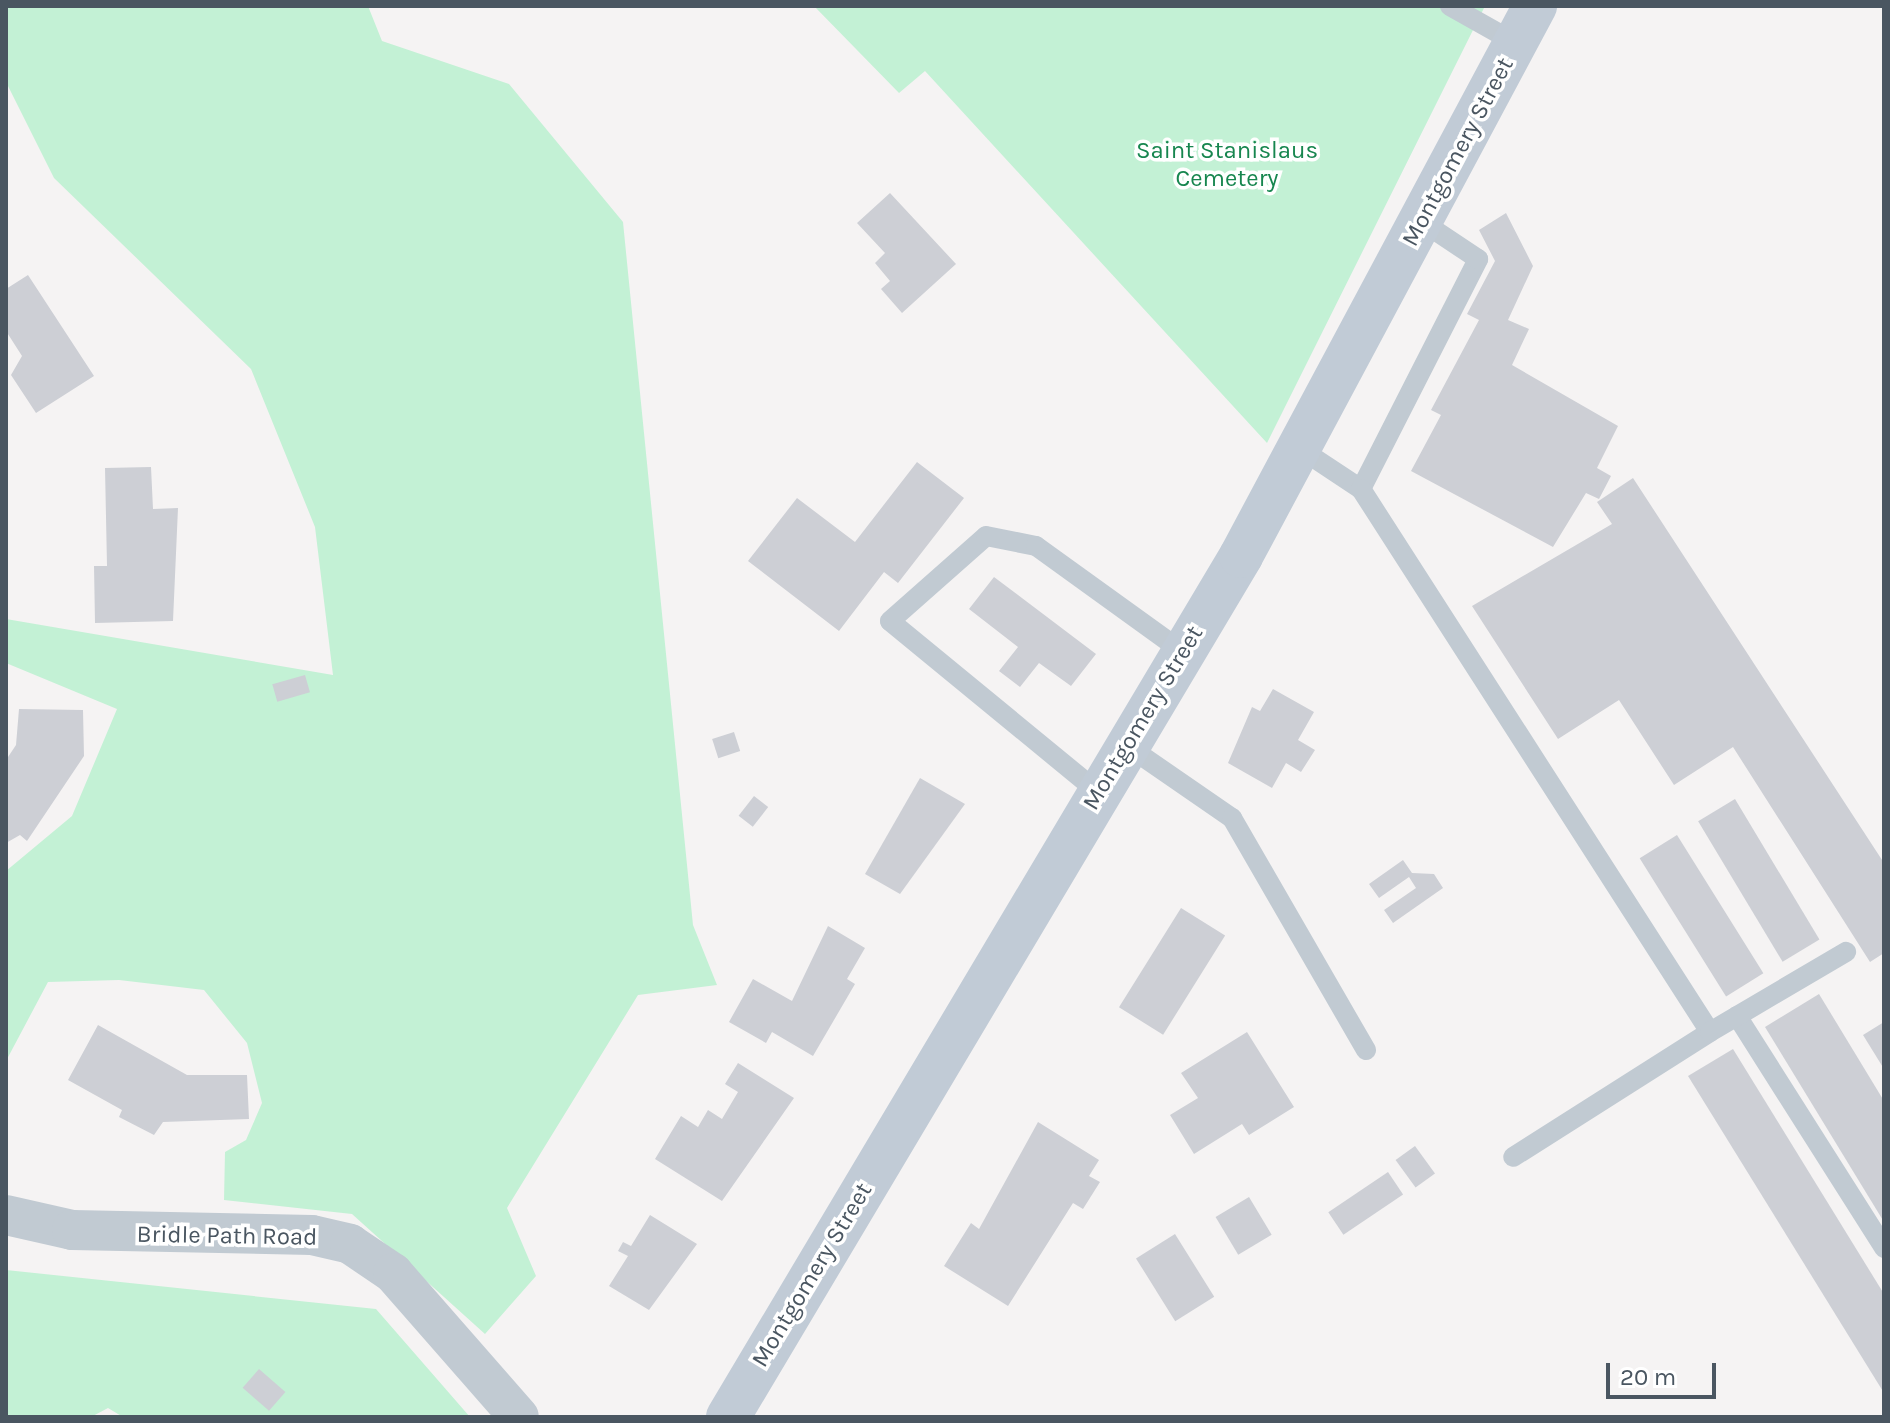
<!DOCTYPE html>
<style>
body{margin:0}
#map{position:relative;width:1890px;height:1423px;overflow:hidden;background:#f5f3f3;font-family:Karla,sans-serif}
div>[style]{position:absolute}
.green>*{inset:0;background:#c3f1d5}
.building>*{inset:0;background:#cdcfd5;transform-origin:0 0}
.service>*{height:20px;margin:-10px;padding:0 10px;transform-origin:10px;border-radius:10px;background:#c1cad2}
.minor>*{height:40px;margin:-20px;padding:0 20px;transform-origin:20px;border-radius:20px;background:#c1cad2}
.secondary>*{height:44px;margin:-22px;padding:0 22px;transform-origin:22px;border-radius:22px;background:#c1cbd6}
span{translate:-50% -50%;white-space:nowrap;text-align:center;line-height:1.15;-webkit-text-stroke:7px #fff;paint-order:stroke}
.park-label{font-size:24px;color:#17864f}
.street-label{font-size:24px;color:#4a5661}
.frame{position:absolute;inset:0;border:8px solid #4a5661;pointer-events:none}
.scale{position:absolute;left:1606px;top:1363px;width:110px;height:36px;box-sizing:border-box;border:4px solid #4a5661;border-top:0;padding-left:10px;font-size:24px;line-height:28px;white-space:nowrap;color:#4a5661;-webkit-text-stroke:6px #fff;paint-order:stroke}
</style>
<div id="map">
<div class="green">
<i style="clip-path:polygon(6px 6px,368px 6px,382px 41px,509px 84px,623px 222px,693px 925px,717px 985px,638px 995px,507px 1208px,536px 1276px,485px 1334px,352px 1214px,224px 1200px,225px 1152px,246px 1140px,262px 1103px,247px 1043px,204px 990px,119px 980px,48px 982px,6px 1061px,6px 871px,72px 816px,117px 709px,6px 663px,6px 619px,333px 675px,315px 527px,251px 369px,54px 178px,6px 82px)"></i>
<i style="clip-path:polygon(814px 6px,1485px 6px,1267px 443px,925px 71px,899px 93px)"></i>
<i style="clip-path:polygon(6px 1270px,376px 1309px,470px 1417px,123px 1417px,108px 1408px,91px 1417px,6px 1417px)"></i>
</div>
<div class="building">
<i style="clip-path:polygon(890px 193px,956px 264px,902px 313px,881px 289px,890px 281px,875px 263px,885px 253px,857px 223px)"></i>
<i style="clip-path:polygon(1506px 213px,1533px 266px,1508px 320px,1529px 329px,1512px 365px,1618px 426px,1597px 468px,1611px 476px,1599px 499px,1586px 493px,1553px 547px,1411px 471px,1441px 415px,1431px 410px,1479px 320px,1467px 314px,1495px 261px,1479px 230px)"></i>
<i style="clip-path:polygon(28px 275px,94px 376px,36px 413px,11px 375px,22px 356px,6px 331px,6px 289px)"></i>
<i style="clip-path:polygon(917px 462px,964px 498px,898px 583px,884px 572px,839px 631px,748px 561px,797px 498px,855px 542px)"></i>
<i style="clip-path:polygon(151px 467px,153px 509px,178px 508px,173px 621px,95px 623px,94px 566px,107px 566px,105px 468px)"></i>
<i style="clip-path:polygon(1633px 478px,1884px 863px,1884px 953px,1870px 962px,1733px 747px,1674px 785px,1619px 700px,1558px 739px,1472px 606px,1612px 524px,1597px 502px)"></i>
<i style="clip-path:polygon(994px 577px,1096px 654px,1071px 686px,1039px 663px,1020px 687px,999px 671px,1018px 647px,969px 609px)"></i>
<i style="left:305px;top:675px;width:18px;height:34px;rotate:74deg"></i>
<i style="clip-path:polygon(1273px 689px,1314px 712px,1298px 740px,1315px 750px,1301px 772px,1286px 763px,1272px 788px,1228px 763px,1252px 707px,1260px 711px)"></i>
<i style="clip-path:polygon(19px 709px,83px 710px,84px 756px,27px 841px,20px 835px,6px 843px,6px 760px,16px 745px)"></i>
<i style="left:734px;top:732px;width:20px;height:23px;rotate:72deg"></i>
<i style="clip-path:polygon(920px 778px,965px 804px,900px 894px,865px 874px)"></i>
<i style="left:754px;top:796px;width:18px;height:25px;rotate:38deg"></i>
<i style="left:1735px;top:799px;width:164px;height:43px;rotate:59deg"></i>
<i style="left:1677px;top:835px;width:163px;height:44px;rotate:58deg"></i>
<i style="clip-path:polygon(1403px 860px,1412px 873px,1434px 874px,1443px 888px,1393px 923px,1384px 910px,1416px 888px,1409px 877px,1379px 898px,1369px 884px)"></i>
<i style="left:1181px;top:908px;width:52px;height:117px;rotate:32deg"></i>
<i style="clip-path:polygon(828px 926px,865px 948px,847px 979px,855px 984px,813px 1056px,772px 1032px,766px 1043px,729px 1022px,753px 979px,792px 1001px)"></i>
<i style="clip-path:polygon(1819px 994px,1884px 1101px,1884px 1222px,1765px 1027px)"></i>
<i style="clip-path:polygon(1884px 1022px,1884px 1069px,1863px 1035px)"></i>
<i style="clip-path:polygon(98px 1025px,187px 1075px,247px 1075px,249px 1119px,163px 1122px,154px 1135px,119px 1117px,122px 1110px,68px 1080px)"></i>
<i style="clip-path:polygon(1247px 1032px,1294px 1107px,1249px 1135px,1242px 1124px,1194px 1154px,1170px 1115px,1198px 1098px,1181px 1073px)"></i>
<i style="clip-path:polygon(1733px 1049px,1884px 1294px,1884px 1393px,1688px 1076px)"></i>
<i style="clip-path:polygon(738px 1063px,794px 1098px,722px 1201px,655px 1159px,681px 1116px,698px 1127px,708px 1110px,722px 1119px,738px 1092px,725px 1084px)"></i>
<i style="clip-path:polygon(1038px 1122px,1099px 1160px,1089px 1176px,1100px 1182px,1083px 1209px,1073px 1203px,1008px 1306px,944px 1266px,971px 1223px,979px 1229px)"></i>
<i style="left:1415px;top:1146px;width:34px;height:24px;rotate:54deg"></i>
<i style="left:1388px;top:1172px;width:27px;height:72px;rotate:56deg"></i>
<i style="left:1249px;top:1197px;width:44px;height:39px;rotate:59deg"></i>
<i style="clip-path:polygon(650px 1215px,697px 1244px,649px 1310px,609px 1286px,628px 1256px,618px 1251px,623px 1242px,631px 1246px)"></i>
<i style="left:1175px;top:1234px;width:74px;height:46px;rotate:58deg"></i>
<i style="left:259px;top:1369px;width:35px;height:25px;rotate:41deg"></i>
</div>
<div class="service">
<i style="left:1450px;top:6px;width:76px;rotate:29.3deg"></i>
<i style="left:1299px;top:448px;width:74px;rotate:33.5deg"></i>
<i style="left:1361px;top:489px;width:258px;rotate:-63deg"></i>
<i style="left:1478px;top:259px;width:69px;rotate:-146.3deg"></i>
<i style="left:1361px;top:489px;width:645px;rotate:57.27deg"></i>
<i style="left:1710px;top:1032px;width:233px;rotate:147.6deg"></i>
<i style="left:1126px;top:745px;width:129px;rotate:34.6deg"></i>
<i style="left:1232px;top:818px;width:268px;rotate:60deg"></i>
<i style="left:1098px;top:792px;width:269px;rotate:-140.6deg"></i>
<i style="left:890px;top:621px;width:128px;rotate:-41.5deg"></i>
<i style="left:986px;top:536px;width:51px;rotate:11.3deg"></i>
<i style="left:1036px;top:546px;width:181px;rotate:35.8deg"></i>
<i style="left:1737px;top:1016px;width:275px;rotate:57.6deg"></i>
<i style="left:1710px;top:1032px;width:158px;rotate:-30.5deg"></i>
</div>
<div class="minor">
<i style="left:6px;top:1215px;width:68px;rotate:12.8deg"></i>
<i style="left:72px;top:1230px;width:240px;rotate:1.2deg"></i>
<i style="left:312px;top:1235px;width:39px;rotate:13deg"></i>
<i style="left:350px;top:1244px;width:52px;rotate:34deg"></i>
<i style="left:393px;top:1273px;width:191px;rotate:48.8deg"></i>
</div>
<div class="secondary">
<i style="left:728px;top:1417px;width:1002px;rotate:-59.21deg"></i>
<i style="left:1241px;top:556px;width:624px;rotate:-61.87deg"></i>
</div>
<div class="park-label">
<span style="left:1227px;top:165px">Saint Stanislaus<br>Cemetery</span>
</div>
<div class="street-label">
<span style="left:1458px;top:152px;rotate:-62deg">Montgomery Street</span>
<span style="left:1143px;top:718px;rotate:-59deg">Montgomery Street</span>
<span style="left:227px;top:1236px;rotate:1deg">Bridle Path Road</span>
<span style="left:812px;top:1275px;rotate:-59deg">Montgomery Street</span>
</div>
<div class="frame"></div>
<div class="scale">20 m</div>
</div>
